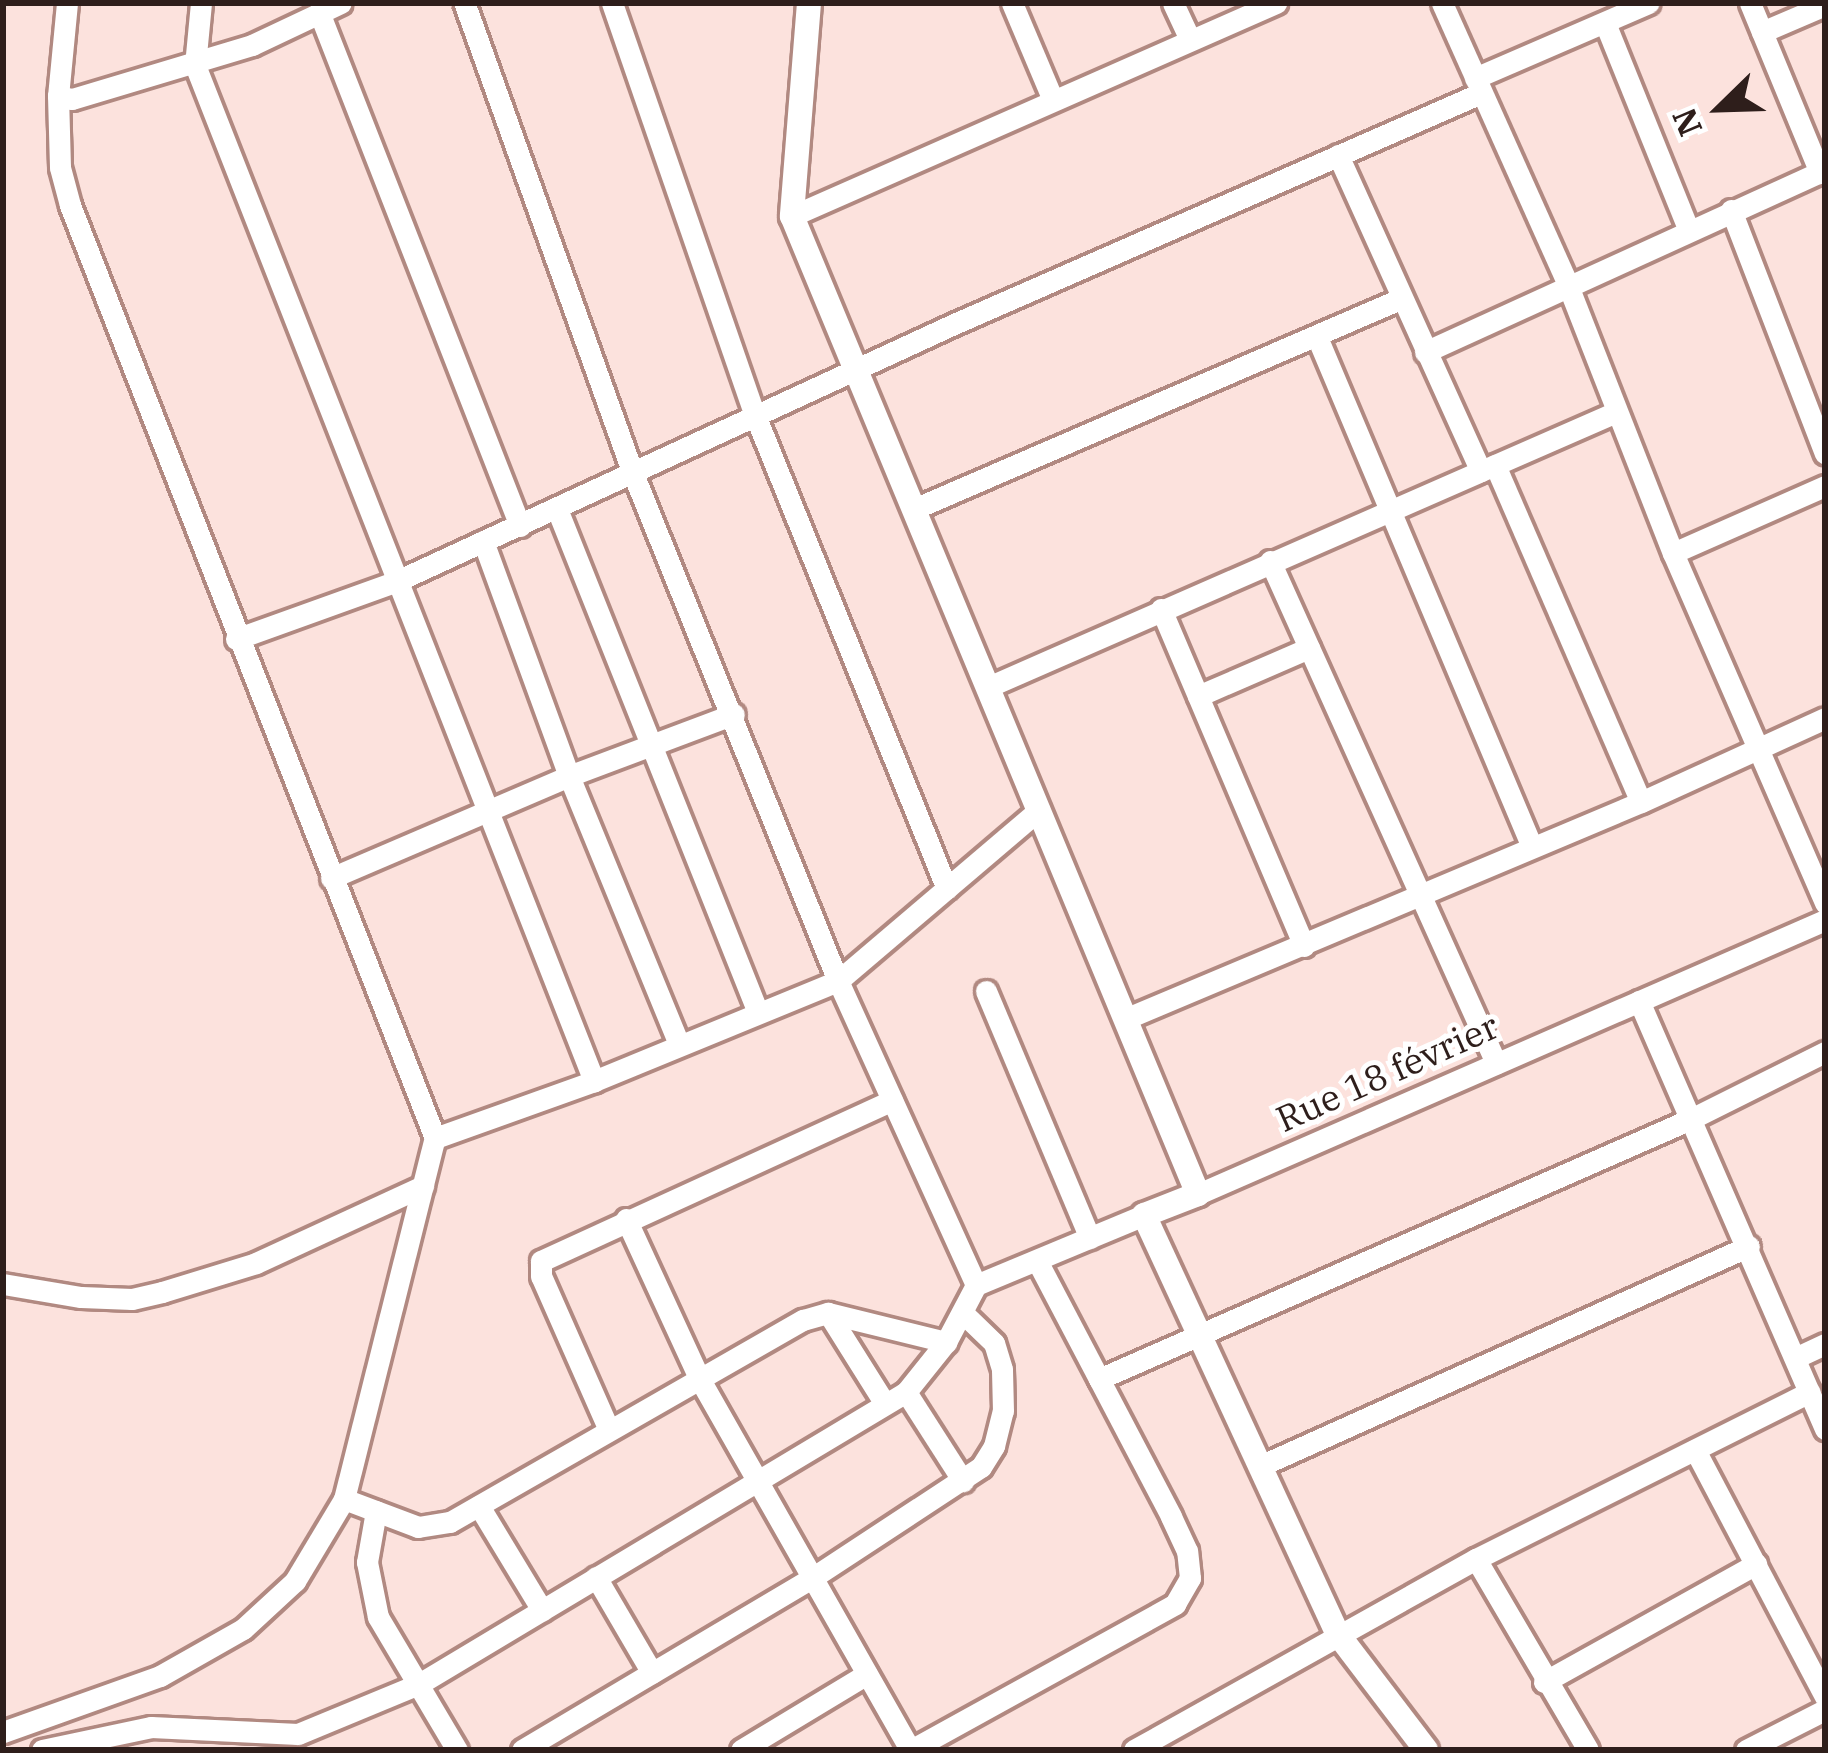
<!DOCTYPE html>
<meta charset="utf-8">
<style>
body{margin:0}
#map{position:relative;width:1828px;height:1753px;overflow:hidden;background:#fce2dd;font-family:"IBM Plex Serif",serif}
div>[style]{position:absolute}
.roads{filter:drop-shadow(3px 0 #b18981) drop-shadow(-3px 0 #b18981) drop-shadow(0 3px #b18981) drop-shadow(0 -3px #b18981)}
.minor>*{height:21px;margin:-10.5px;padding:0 10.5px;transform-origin:10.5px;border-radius:10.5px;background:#fff}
.tertiary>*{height:24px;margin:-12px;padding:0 12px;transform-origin:12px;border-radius:12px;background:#fff}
span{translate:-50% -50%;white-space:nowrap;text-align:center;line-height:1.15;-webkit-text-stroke:10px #fff;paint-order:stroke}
.street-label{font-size:36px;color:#2e1e1b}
.frame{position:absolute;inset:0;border:6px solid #2e1e1b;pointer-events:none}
.north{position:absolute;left:1660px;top:48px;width:120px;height:120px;-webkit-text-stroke:9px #fff;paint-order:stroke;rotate:247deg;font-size:33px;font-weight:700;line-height:48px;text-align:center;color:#2e1e1b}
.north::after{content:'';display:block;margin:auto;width:42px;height:54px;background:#2e1e1b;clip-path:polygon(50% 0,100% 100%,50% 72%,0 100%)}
</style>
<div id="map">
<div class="roads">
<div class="minor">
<i style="left:67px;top:3px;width:93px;rotate:95.5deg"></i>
<i style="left:58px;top:96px;width:14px;rotate:12deg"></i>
<i style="left:72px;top:99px;width:188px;rotate:-16.7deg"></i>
<i style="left:252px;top:45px;width:98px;rotate:-25.3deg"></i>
<i style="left:201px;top:3px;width:62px;rotate:95.5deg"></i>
<i style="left:195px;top:65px;width:1092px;rotate:68.56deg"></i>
<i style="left:612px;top:3px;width:436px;rotate:70.9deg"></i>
<i style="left:755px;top:415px;width:511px;rotate:67.95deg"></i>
<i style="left:1012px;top:3px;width:105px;rotate:67.1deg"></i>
<i style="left:1173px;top:3px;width:40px;rotate:65deg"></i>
<i style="left:1442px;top:3px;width:307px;rotate:65.9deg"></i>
<i style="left:1567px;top:283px;width:290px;rotate:68.6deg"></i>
<i style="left:1673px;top:553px;width:382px;rotate:66.5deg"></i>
<i style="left:1750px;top:3px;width:184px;rotate:67.6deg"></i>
<i style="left:319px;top:12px;width:552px;rotate:68.64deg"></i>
<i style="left:1605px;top:23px;width:221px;rotate:68deg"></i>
<i style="left:1762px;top:32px;width:69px;rotate:-23.2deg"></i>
<i style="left:1475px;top:78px;width:189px;rotate:-23.4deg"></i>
<i style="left:1338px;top:155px;width:347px;rotate:65.7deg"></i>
<i style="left:1731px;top:210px;width:261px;rotate:68.9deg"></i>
<i style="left:792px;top:216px;width:529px;rotate:-23.75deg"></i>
<i style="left:1317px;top:337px;width:553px;rotate:67.14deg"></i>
<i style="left:1425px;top:352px;width:439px;rotate:-24.5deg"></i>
<i style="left:1495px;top:465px;width:367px;rotate:66.6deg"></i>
<i style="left:557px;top:509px;width:539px;rotate:68.24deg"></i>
<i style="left:914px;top:509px;width:529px;rotate:-23.37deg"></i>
<i style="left:483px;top:541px;width:250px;rotate:69.9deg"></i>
<i style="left:569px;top:776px;width:290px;rotate:67.7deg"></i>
<i style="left:1673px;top:553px;width:166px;rotate:-23.8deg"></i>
<i style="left:1270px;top:561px;width:551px;rotate:65.76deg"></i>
<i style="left:1161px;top:609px;width:366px;rotate:67deg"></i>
<i style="left:236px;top:639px;width:171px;rotate:-19.8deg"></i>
<i style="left:397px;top:581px;width:613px;rotate:-24.77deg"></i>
<i style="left:954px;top:324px;width:575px;rotate:-23.67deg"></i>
<i style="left:988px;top:687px;width:686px;rotate:-23.65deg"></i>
<i style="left:1198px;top:696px;width:121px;rotate:-23.4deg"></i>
<i style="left:331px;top:878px;width:259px;rotate:-23.2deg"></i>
<i style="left:569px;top:776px;width:176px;rotate:-20.6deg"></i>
<i style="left:986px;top:991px;width:268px;rotate:67.2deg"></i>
<i style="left:1639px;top:1001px;width:467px;rotate:66.5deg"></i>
<i style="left:1125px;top:1019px;width:560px;rotate:-22.81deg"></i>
<i style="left:1641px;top:802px;width:202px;rotate:-24.5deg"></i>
<i style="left:435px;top:1138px;width:169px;rotate:-19.7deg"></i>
<i style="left:594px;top:1081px;width:264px;rotate:-22.3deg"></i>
<i style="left:838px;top:981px;width:264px;rotate:-40.4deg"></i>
<i style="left:1198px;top:1194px;width:684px;rotate:-23.61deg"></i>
<i style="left:626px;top:1219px;width:175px;rotate:65.3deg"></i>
<i style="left:699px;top:1378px;width:428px;rotate:60.4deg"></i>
<i style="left:3px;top:1284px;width:79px;rotate:9.5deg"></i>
<i style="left:81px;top:1297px;width:51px;rotate:2.2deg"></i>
<i style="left:132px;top:1299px;width:31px;rotate:-13deg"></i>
<i style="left:162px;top:1292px;width:98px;rotate:-17.1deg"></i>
<i style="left:256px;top:1263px;width:184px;rotate:-24.8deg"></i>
<i style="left:976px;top:1285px;width:182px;rotate:-22.6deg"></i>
<i style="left:828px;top:1313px;width:107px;rotate:57.9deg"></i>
<i style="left:1795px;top:1358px;width:33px;rotate:-25deg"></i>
<i style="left:1099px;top:1379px;width:649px;rotate:-23.72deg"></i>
<i style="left:1693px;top:1118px;width:148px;rotate:-26.6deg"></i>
<i style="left:906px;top:1392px;width:106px;rotate:57.4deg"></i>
<i style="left:609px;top:1430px;width:168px;rotate:-113.8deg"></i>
<i style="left:541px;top:1276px;width:15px;rotate:-90deg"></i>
<i style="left:541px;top:1261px;width:386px;rotate:-24.6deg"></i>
<i style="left:1695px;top:1450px;width:279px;rotate:62.2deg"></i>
<i style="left:1260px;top:1466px;width:536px;rotate:-24.22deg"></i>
<i style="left:344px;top:1499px;width:79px;rotate:20.7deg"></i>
<i style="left:418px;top:1527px;width:32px;rotate:-9deg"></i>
<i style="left:450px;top:1522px;width:407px;rotate:-29.8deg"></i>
<i style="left:803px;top:1320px;width:26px;rotate:-16deg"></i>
<i style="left:828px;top:1313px;width:122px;rotate:13.8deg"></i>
<i style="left:479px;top:1506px;width:122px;rotate:58.8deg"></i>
<i style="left:376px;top:1511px;width:52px;rotate:100deg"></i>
<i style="left:367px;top:1562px;width:56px;rotate:78.7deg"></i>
<i style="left:378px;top:1617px;width:155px;rotate:59.3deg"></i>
<i style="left:1476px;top:1559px;width:221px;rotate:59.6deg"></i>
<i style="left:596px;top:1577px;width:111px;rotate:59.7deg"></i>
<i style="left:1544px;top:1682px;width:243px;rotate:-29.1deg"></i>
<i style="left:3px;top:1732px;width:167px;rotate:-19.6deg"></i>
<i style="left:160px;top:1676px;width:95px;rotate:-29.5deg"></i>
<i style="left:243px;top:1629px;width:71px;rotate:-42.7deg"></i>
<i style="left:295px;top:1581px;width:96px;rotate:-59.1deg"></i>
<i style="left:344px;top:1499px;width:372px;rotate:-75.9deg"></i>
<i style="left:435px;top:1138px;width:1002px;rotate:-111.37deg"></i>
<i style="left:70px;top:205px;width:39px;rotate:-105deg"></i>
<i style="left:60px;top:167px;width:71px;rotate:-91.6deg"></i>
<i style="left:42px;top:1750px;width:111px;rotate:-11.9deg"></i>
<i style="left:151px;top:1727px;width:147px;rotate:2.7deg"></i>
<i style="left:298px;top:1734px;width:131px;rotate:-22.5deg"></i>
<i style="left:419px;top:1684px;width:568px;rotate:-30.95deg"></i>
<i style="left:906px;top:1392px;width:64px;rotate:-51.3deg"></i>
<i style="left:946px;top:1342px;width:64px;rotate:-62.2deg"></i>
<i style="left:976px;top:1285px;width:334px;rotate:-114.4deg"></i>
<i style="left:838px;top:981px;width:550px;rotate:-111.99deg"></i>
<i style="left:632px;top:471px;width:497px;rotate:-109.7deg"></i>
<i style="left:522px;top:1750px;width:337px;rotate:-30.7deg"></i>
<i style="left:812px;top:1578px;width:202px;rotate:-33.3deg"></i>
<i style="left:981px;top:1467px;width:25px;rotate:-58deg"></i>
<i style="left:994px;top:1446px;width:36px;rotate:-76deg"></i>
<i style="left:1003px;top:1411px;width:42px;rotate:-91.4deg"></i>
<i style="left:1002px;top:1369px;width:27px;rotate:-107deg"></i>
<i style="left:994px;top:1343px;width:42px;rotate:-136deg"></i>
<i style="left:741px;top:1750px;width:147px;rotate:-31.1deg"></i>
<i style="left:911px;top:1750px;width:302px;rotate:-28.9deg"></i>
<i style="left:1175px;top:1604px;width:30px;rotate:-60deg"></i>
<i style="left:1190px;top:1578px;width:27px;rotate:-96deg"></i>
<i style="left:1187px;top:1551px;width:38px;rotate:-115deg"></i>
<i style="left:1171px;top:1516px;width:288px;rotate:-117.7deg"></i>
<i style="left:1134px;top:1750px;width:392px;rotate:-29.2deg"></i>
<i style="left:1476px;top:1559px;width:373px;rotate:-26.6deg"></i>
<i style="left:1746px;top:1750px;width:89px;rotate:-26.9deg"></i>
</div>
<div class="tertiary">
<i style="left:809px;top:3px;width:214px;rotate:94.6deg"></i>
<i style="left:792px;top:216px;width:1059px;rotate:67.46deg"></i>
<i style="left:1198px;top:1194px;width:58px;rotate:158.7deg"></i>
<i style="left:1144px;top:1215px;width:460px;rotate:65.2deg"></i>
<i style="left:1337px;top:1633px;width:147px;rotate:52.7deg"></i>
</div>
</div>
<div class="street-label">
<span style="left:1387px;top:1072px;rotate:-24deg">Rue 18 février</span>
</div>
<div class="frame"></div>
<div class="north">N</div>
</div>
